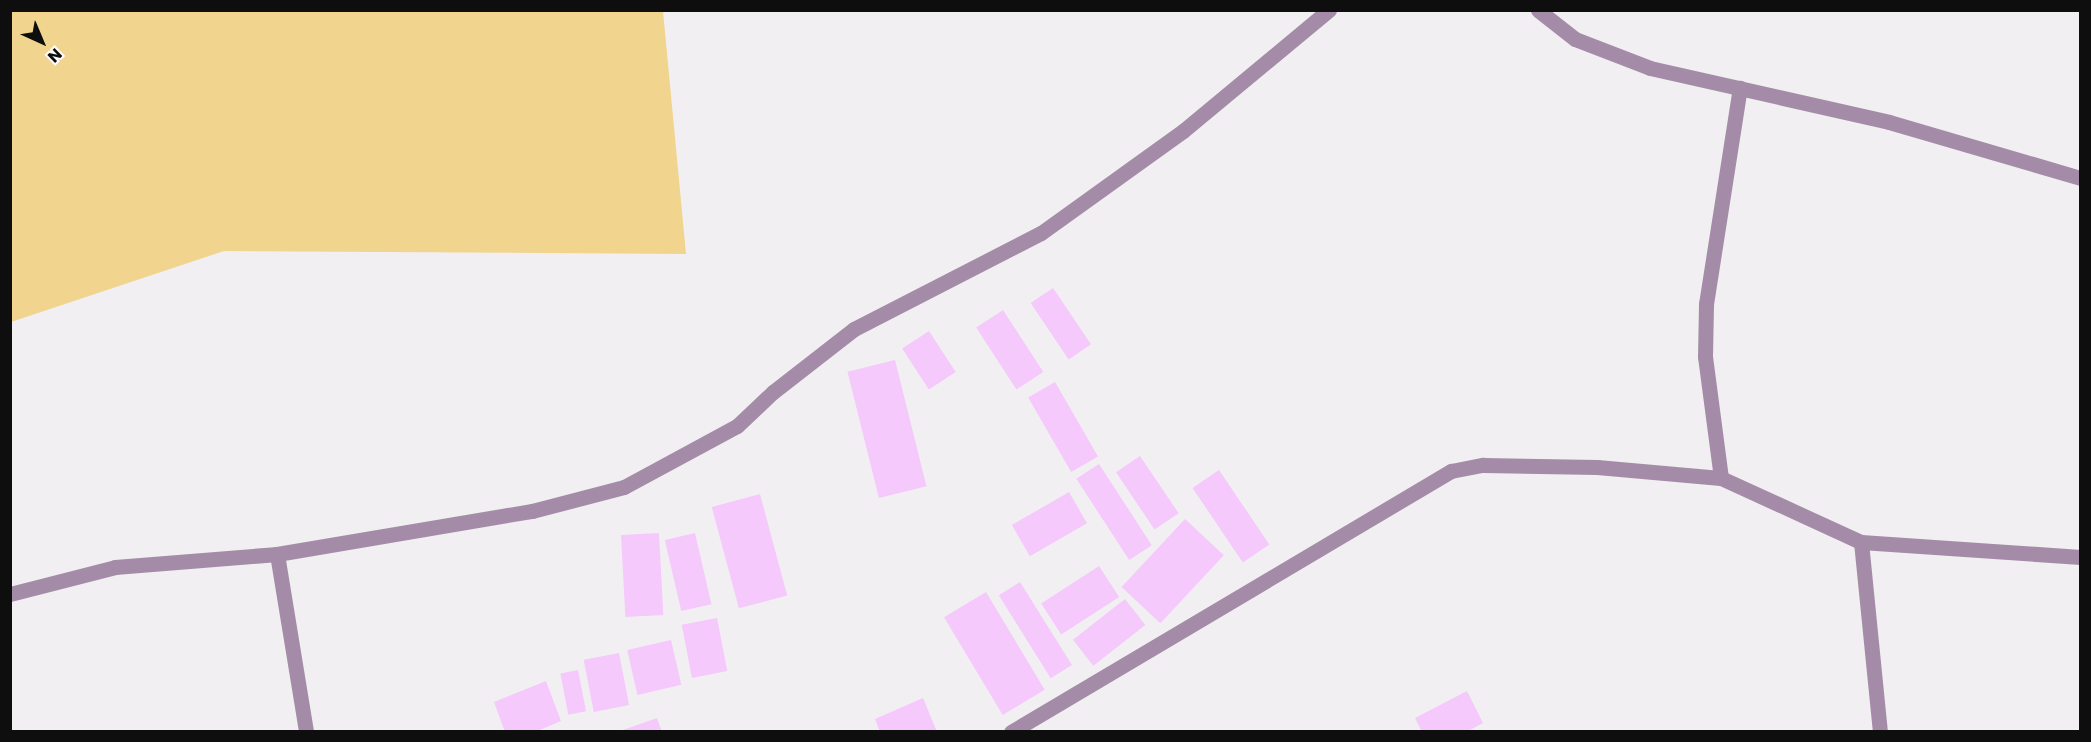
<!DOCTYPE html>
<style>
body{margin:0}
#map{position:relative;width:2091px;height:742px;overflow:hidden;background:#f2eff2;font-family:Poppins,sans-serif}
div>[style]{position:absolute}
.green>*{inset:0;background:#f1d48d}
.building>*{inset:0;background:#f5c9fc;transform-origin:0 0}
.street>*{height:15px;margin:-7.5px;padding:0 7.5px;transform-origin:7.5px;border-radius:7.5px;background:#a48ca8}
span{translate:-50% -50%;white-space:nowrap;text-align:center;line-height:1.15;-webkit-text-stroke:6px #fffcff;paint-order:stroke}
.frame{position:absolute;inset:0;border:12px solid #0f0e0f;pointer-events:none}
.north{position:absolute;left:12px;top:12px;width:60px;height:60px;-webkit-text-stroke:4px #fffcff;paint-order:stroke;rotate:136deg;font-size:16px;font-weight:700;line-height:24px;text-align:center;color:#0f0e0f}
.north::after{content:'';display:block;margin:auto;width:21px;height:27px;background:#0f0e0f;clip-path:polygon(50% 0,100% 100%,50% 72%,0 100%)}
</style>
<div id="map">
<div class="green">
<i style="clip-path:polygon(10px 11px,663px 11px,686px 254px,224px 251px,11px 322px)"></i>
</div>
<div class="building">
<i style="left:1053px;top:288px;width:68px;height:27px;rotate:56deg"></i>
<i style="left:1003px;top:310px;width:74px;height:32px;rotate:57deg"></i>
<i style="left:929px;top:331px;width:49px;height:32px;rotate:57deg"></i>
<i style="left:895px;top:360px;width:130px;height:49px;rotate:76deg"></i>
<i style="left:1055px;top:382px;width:86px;height:31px;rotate:60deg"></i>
<i style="left:1140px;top:456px;width:69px;height:29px;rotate:56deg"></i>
<i style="left:1099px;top:464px;width:97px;height:27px;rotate:57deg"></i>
<i style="left:1219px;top:470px;width:90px;height:32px;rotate:56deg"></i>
<i style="left:1069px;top:492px;width:36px;height:66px;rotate:60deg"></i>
<i style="left:760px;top:494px;width:105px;height:50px;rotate:75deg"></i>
<i style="left:1185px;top:519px;width:53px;height:93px;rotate:43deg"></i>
<i style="left:659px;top:533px;width:82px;height:38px;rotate:87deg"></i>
<i style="left:695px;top:533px;width:73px;height:31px;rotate:77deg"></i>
<i style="left:1099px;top:566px;width:37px;height:69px;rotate:57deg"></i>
<i style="left:1020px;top:582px;width:98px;height:25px;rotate:58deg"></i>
<i style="left:986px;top:592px;width:114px;height:49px;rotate:59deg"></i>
<i style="left:1125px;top:599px;width:33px;height:66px;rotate:52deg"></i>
<i style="left:717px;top:618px;width:54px;height:36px;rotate:79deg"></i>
<i style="left:671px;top:640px;width:46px;height:45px;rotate:77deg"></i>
<i style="left:619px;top:653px;width:53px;height:36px;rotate:79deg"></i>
<i style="left:578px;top:670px;width:42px;height:18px;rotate:79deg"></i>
<i style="clip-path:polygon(546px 681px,561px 721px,535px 732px,505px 732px,494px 702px)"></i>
<i style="clip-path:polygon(1467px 691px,1483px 723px,1466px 732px,1422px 732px,1415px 718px)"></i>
<i style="clip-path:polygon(923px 698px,937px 732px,880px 732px,875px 719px)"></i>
<i style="clip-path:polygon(657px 718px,662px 732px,620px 732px,620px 731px)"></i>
</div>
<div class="street">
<i style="left:1538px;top:10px;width:47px;rotate:38.1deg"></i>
<i style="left:1575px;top:39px;width:80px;rotate:21.1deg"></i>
<i style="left:1650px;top:68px;width:245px;rotate:12.7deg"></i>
<i style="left:1889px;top:122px;width:199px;rotate:16.3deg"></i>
<i style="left:1721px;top:478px;width:122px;rotate:-97.5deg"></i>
<i style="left:1705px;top:357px;width:53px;rotate:-88.9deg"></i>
<i style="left:1706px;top:304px;width:219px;rotate:-81.1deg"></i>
<i style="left:1861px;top:542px;width:191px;rotate:84.3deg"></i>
<i style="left:277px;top:554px;width:180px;rotate:80.7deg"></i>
<i style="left:10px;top:594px;width:108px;rotate:-14.4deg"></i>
<i style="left:115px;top:567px;width:163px;rotate:-4.6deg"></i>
<i style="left:277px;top:554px;width:259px;rotate:-9.6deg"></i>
<i style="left:532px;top:511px;width:95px;rotate:-14.6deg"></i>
<i style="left:624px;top:487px;width:128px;rotate:-28.4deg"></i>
<i style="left:737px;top:426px;width:50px;rotate:-43.4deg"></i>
<i style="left:773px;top:392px;width:103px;rotate:-37.9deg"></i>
<i style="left:854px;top:329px;width:210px;rotate:-27.2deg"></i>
<i style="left:1041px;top:233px;width:175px;rotate:-35.7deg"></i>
<i style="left:1183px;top:131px;width:190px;rotate:-39.7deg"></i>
<i style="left:1011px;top:732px;width:512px;rotate:-30.68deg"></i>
<i style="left:1451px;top:471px;width:33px;rotate:-11deg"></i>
<i style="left:1483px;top:465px;width:114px;rotate:1deg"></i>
<i style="left:1597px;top:467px;width:124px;rotate:5.1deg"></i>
<i style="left:1721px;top:478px;width:154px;rotate:24.6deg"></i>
<i style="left:1861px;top:542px;width:220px;rotate:3.9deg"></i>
</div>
<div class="frame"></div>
<div class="north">N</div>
</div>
